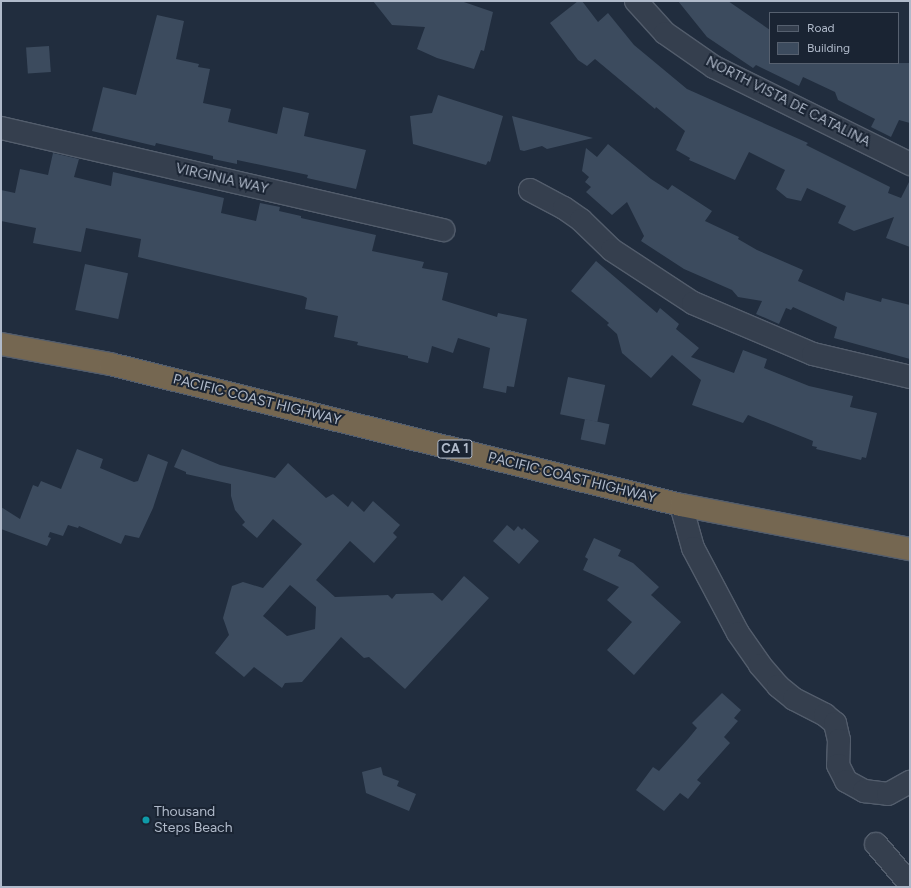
<!DOCTYPE html>
<style>
body{margin:0}
#map{position:relative;width:911px;height:888px;overflow:hidden;background:#212d3e;font-family:Figtree,sans-serif}
div>[style]{position:absolute}
.building>*{inset:0;background:#3c4b5e;transform-origin:0 0}
.roads{filter:drop-shadow(1px 0 #535d6c) drop-shadow(-1px 0 #535d6c) drop-shadow(0 1px #535d6c) drop-shadow(0 -1px #535d6c)}
.minor>*{height:22px;margin:-11px;padding:0 11px;transform-origin:11px;border-radius:11px;background:#353f4e}
.highway>*{height:22px;margin:-11px;padding:0 11px;transform-origin:11px;border-radius:11px;background:#756751}
.dots>*{width:11px;height:11px;translate:-50% -50%;box-sizing:border-box;border:2px solid #1a2433;border-radius:50%}
span{translate:-50% -50%;white-space:nowrap;text-align:center;line-height:1.15;-webkit-text-stroke:4px #1a2433;paint-order:stroke}
.shield-label span{padding:1px 3px;background:#1a2433;border:1px solid;border-radius:3px;-webkit-text-stroke-width:0}
.shield-label{font-size:13px;color:#b0baca;font-weight:700}
.street-label{font-size:14px;color:#b0baca}
.poi-label{font-size:14px;color:#b0baca}
.left{translate:0 -50%;text-align:left}
.frame{position:absolute;inset:0;border:2px solid #b0baca;pointer-events:none}
.legend{position:absolute;left:769px;top:12px;width:130px;height:52px;box-sizing:border-box;background:#1a2433;border:1px solid #56606f;margin:0;padding:5px 7px;list-style:none;font-size:12px;color:#b0baca}
.legend li{display:flex;align-items:center;gap:8px;height:20px}
.legend b{width:20px;border:1px solid #56606f}
</style>
<div id="map">
<div class="building">
<i style="clip-path:polygon(373px 1px,461px 1px,493px 12px,484px 51px,481px 50px,474px 69px,437px 58px,417px 49px,425px 27px,392px 25px)"></i>
<i style="clip-path:polygon(578px 1px,582px 1px,598px 22px,608px 13px,634px 45px,687px 89px,808px 143px,806px 145px,890px 187px,888px 193px,901px 198px,910px 180px,910px 247px,886px 238px,894px 217px,854px 231px,838px 223px,846px 206px,807px 188px,801px 201px,787px 198px,776px 189px,785px 170px,749px 152px,735px 180px,689px 160px,690px 158px,676px 150px,685px 131px,656px 107px,655px 109px,595px 59px,587px 66px,578px 60px,550px 23px)"></i>
<i style="clip-path:polygon(678px 1px,728px 1px,770px 30px,770px 63px,910px 63px,910px 123px,899px 120px,891px 137px,871px 127px,875px 119px,838px 100px,835px 92px,803px 77px,799px 86px,756px 65px,753px 68px,707px 37px)"></i>
<i style="clip-path:polygon(157px 15px,184px 21px,176px 59px,199px 64px,198px 67px,210px 69px,203px 103px,231px 109px,228px 122px,277px 134px,283px 107px,309px 113px,304px 136px,366px 150px,356px 189px,307px 178px,308px 175px,237px 160px,237px 164px,213px 159px,213px 156px,156px 143px,155px 146px,92px 131px,103px 87px,136px 95px)"></i>
<i style="left:49px;top:46px;width:26px;height:23px;rotate:86deg"></i>
<i style="clip-path:polygon(438px 95px,503px 116px,490px 162px,488px 161px,486px 165px,413px 144px,410px 116px,432px 113px)"></i>
<i style="clip-path:polygon(512px 116px,593px 138px,547px 149px,542px 146px,524px 151px,520px 150px)"></i>
<i style="clip-path:polygon(608px 144px,651px 179px,668px 190px,672px 185px,712px 211px,705px 221px,739px 237px,738px 239px,757px 250px,803px 270px,798px 281px,844px 301px,846px 292px,881px 302px,882px 298px,910px 305px,910px 359px,834px 338px,837px 327px,793px 307px,791px 310px,786px 308px,779px 324px,756px 314px,762px 301px,738px 297px,732px 290px,684px 269px,641px 241px,644px 236px,627px 202px,612px 215px,586px 192px,591px 187px,585px 182px,589px 177px,582px 171px,586px 148px,597px 157px)"></i>
<i style="clip-path:polygon(53px 153px,79px 159px,74px 177px,111px 186px,113px 172px,224px 198px,221px 213px,256px 221px,260px 203px,280px 207px,279px 211px,301px 216px,301px 218px,376px 235px,372px 251px,424px 262px,422px 268px,448px 273px,442px 300px,497px 317px,498px 313px,527px 319px,514px 387px,507px 386px,506px 393px,483px 388px,490px 348px,458px 338px,453px 353px,432px 346px,428px 363px,408px 358px,408px 356px,357px 345px,358px 342px,334px 337px,338px 316px,305px 309px,307px 298px,303px 296px,138px 257px,141px 239px,86px 228px,81px 252px,33px 243px,36px 228px,1px 221px,1px 190px,15px 193px,20px 169px,48px 175px)"></i>
<i style="clip-path:polygon(596px 261px,657px 313px,660px 308px,679px 324px,676px 329px,699px 348px,691px 357px,734px 373px,743px 350px,767px 359px,764px 368px,809px 386px,853px 396px,850px 407px,877px 413px,866px 458px,862px 457px,861px 460px,816px 449px,817px 447px,812px 446px,813px 441px,748px 415px,743px 423px,692px 405px,701px 380px,672px 355px,651px 378px,622px 353px,617px 334px,607px 325px,609px 323px,571px 291px)"></i>
<i style="left:85px;top:264px;width:44px;height:47px;rotate:12deg"></i>
<i style="left:568px;top:377px;width:38px;height:38px;rotate:12deg"></i>
<i style="left:585px;top:419px;width:25px;height:21px;rotate:12deg"></i>
<i style="clip-path:polygon(77px 449px,103px 459px,100px 468px,134px 482px,138px 481px,148px 454px,168px 462px,153px 508px,139px 538px,125px 535px,121px 544px,79px 526px,78px 528px,68px 525px,63px 536px,50px 532px,48px 537px,51px 538px,47px 546px,1px 529px,1px 507px,20px 519px,33px 485px,38px 487px,41px 481px,61px 489px)"></i>
<i style="clip-path:polygon(evenodd,182px 449px,220px 465px,275px 478px,288px 463px,326px 498px,333px 494px,348px 507px,352px 501px,364px 512px,373px 501px,400px 525px,393px 533px,397px 537px,374px 563px,350px 541px,316px 580px,335px 597px,388px 595px,392px 599px,396px 594px,433px 593px,442px 601px,464px 576px,489px 598px,405px 689px,369px 657px,364px 658px,341px 637px,302px 682px,285px 683px,282px 688px,254px 667px,244px 677px,215px 653px,229px 635px,223px 618px,232px 586px,243px 582px,263px 588px,302px 544px,273px 519px,257px 538px,242px 525px,245px 522px,235px 510px,231px 496px,231px 484px,186px 474px,186px 472px,174px 467px,182px 449px,290px 585px,316px 607px,315px 629px,287px 636px,263px 616px,290px 585px)"></i>
<i style="clip-path:polygon(507px 525px,514px 531px,518px 526px,522px 530px,524px 528px,539px 541px,519px 564px,493px 541px)"></i>
<i style="clip-path:polygon(594px 538px,621px 550px,618px 556px,633px 563px,659px 587px,651px 595px,681px 622px,634px 675px,607px 650px,632px 622px,607px 600px,619px 587px,583px 570px,588px 559px,585px 557px)"></i>
<i style="clip-path:polygon(722px 693px,741px 710px,734px 718px,738px 721px,724px 737px,730px 743px,697px 780px,701px 783px,688px 799px,680px 793px,664px 811px,636px 790px,653px 767px,659px 771px,688px 739px,697px 728px,692px 723px)"></i>
<i style="clip-path:polygon(381px 767px,383px 775px,399px 781px,397px 786px,416px 794px,409px 811px,366px 793px,362px 772px)"></i>
</div>
<div class="roads">
<div class="minor">
<i style="left:636px;top:1px;width:43px;rotate:47.8deg"></i>
<i style="left:665px;top:33px;width:60px;rotate:34.8deg"></i>
<i style="left:714px;top:67px;width:219px;rotate:26.3deg"></i>
<i style="left:1px;top:128px;width:454px;rotate:13deg"></i>
<i style="left:530px;top:190px;width:38px;rotate:28deg"></i>
<i style="left:564px;top:208px;width:21px;rotate:35deg"></i>
<i style="left:581px;top:220px;width:43px;rotate:44.1deg"></i>
<i style="left:612px;top:250px;width:97px;rotate:33.2deg"></i>
<i style="left:693px;top:303px;width:130px;rotate:23deg"></i>
<i style="left:813px;top:354px;width:100px;rotate:13.3deg"></i>
<i style="left:681px;top:505px;width:45px;rotate:74.4deg"></i>
<i style="left:693px;top:548px;width:96px;rotate:62.1deg"></i>
<i style="left:738px;top:633px;width:39px;rotate:55deg"></i>
<i style="left:760px;top:665px;width:28px;rotate:49deg"></i>
<i style="left:778px;top:686px;width:21px;rotate:39deg"></i>
<i style="left:794px;top:699px;width:35px;rotate:27deg"></i>
<i style="left:825px;top:715px;width:13px;rotate:39deg"></i>
<i style="left:835px;top:723px;width:17px;rotate:77deg"></i>
<i style="left:839px;top:740px;width:25px;rotate:92deg"></i>
<i style="left:838px;top:765px;width:18px;rotate:63deg"></i>
<i style="left:846px;top:781px;width:21px;rotate:29deg"></i>
<i style="left:864px;top:791px;width:24px;rotate:7deg"></i>
<i style="left:888px;top:794px;width:25px;rotate:-29deg"></i>
<i style="left:876px;top:844px;width:52px;rotate:49.6deg"></i>
</div>
<div class="highway">
<i style="left:1px;top:344px;width:111px;rotate:10.4deg"></i>
<i style="left:110px;top:364px;width:588px;rotate:13.87deg"></i>
<i style="left:681px;top:505px;width:233px;rotate:10.9deg"></i>
</div>
</div>
<div class="dots">
<i style="left:146px;top:820px;background:#0f9aa8"></i>
</div>
<div class="shield-label">
<span style="left:455px;top:449px">CA 1</span>
</div>
<div class="street-label">
<span style="left:788px;top:102px;rotate:27deg">NORTH VISTA DE CATALINA</span>
<span style="left:222px;top:179px;rotate:13deg">VIRGINIA WAY</span>
<span style="left:257px;top:400px;rotate:14deg">PACIFIC COAST HIGHWAY</span>
<span style="left:572px;top:478px;rotate:14deg">PACIFIC COAST HIGHWAY</span>
</div>
<div class="poi-label">
<span class="left" style="left:154px;top:820px">Thousand<br>Steps Beach</span>
</div>
<div class="frame"></div>
<ul class="legend">
<li><b style="height:5px;background:#353f4e"></b>Road</li>
<li><b style="height:11px;background:#3c4b5e"></b>Building</li>
</ul>
</div>
